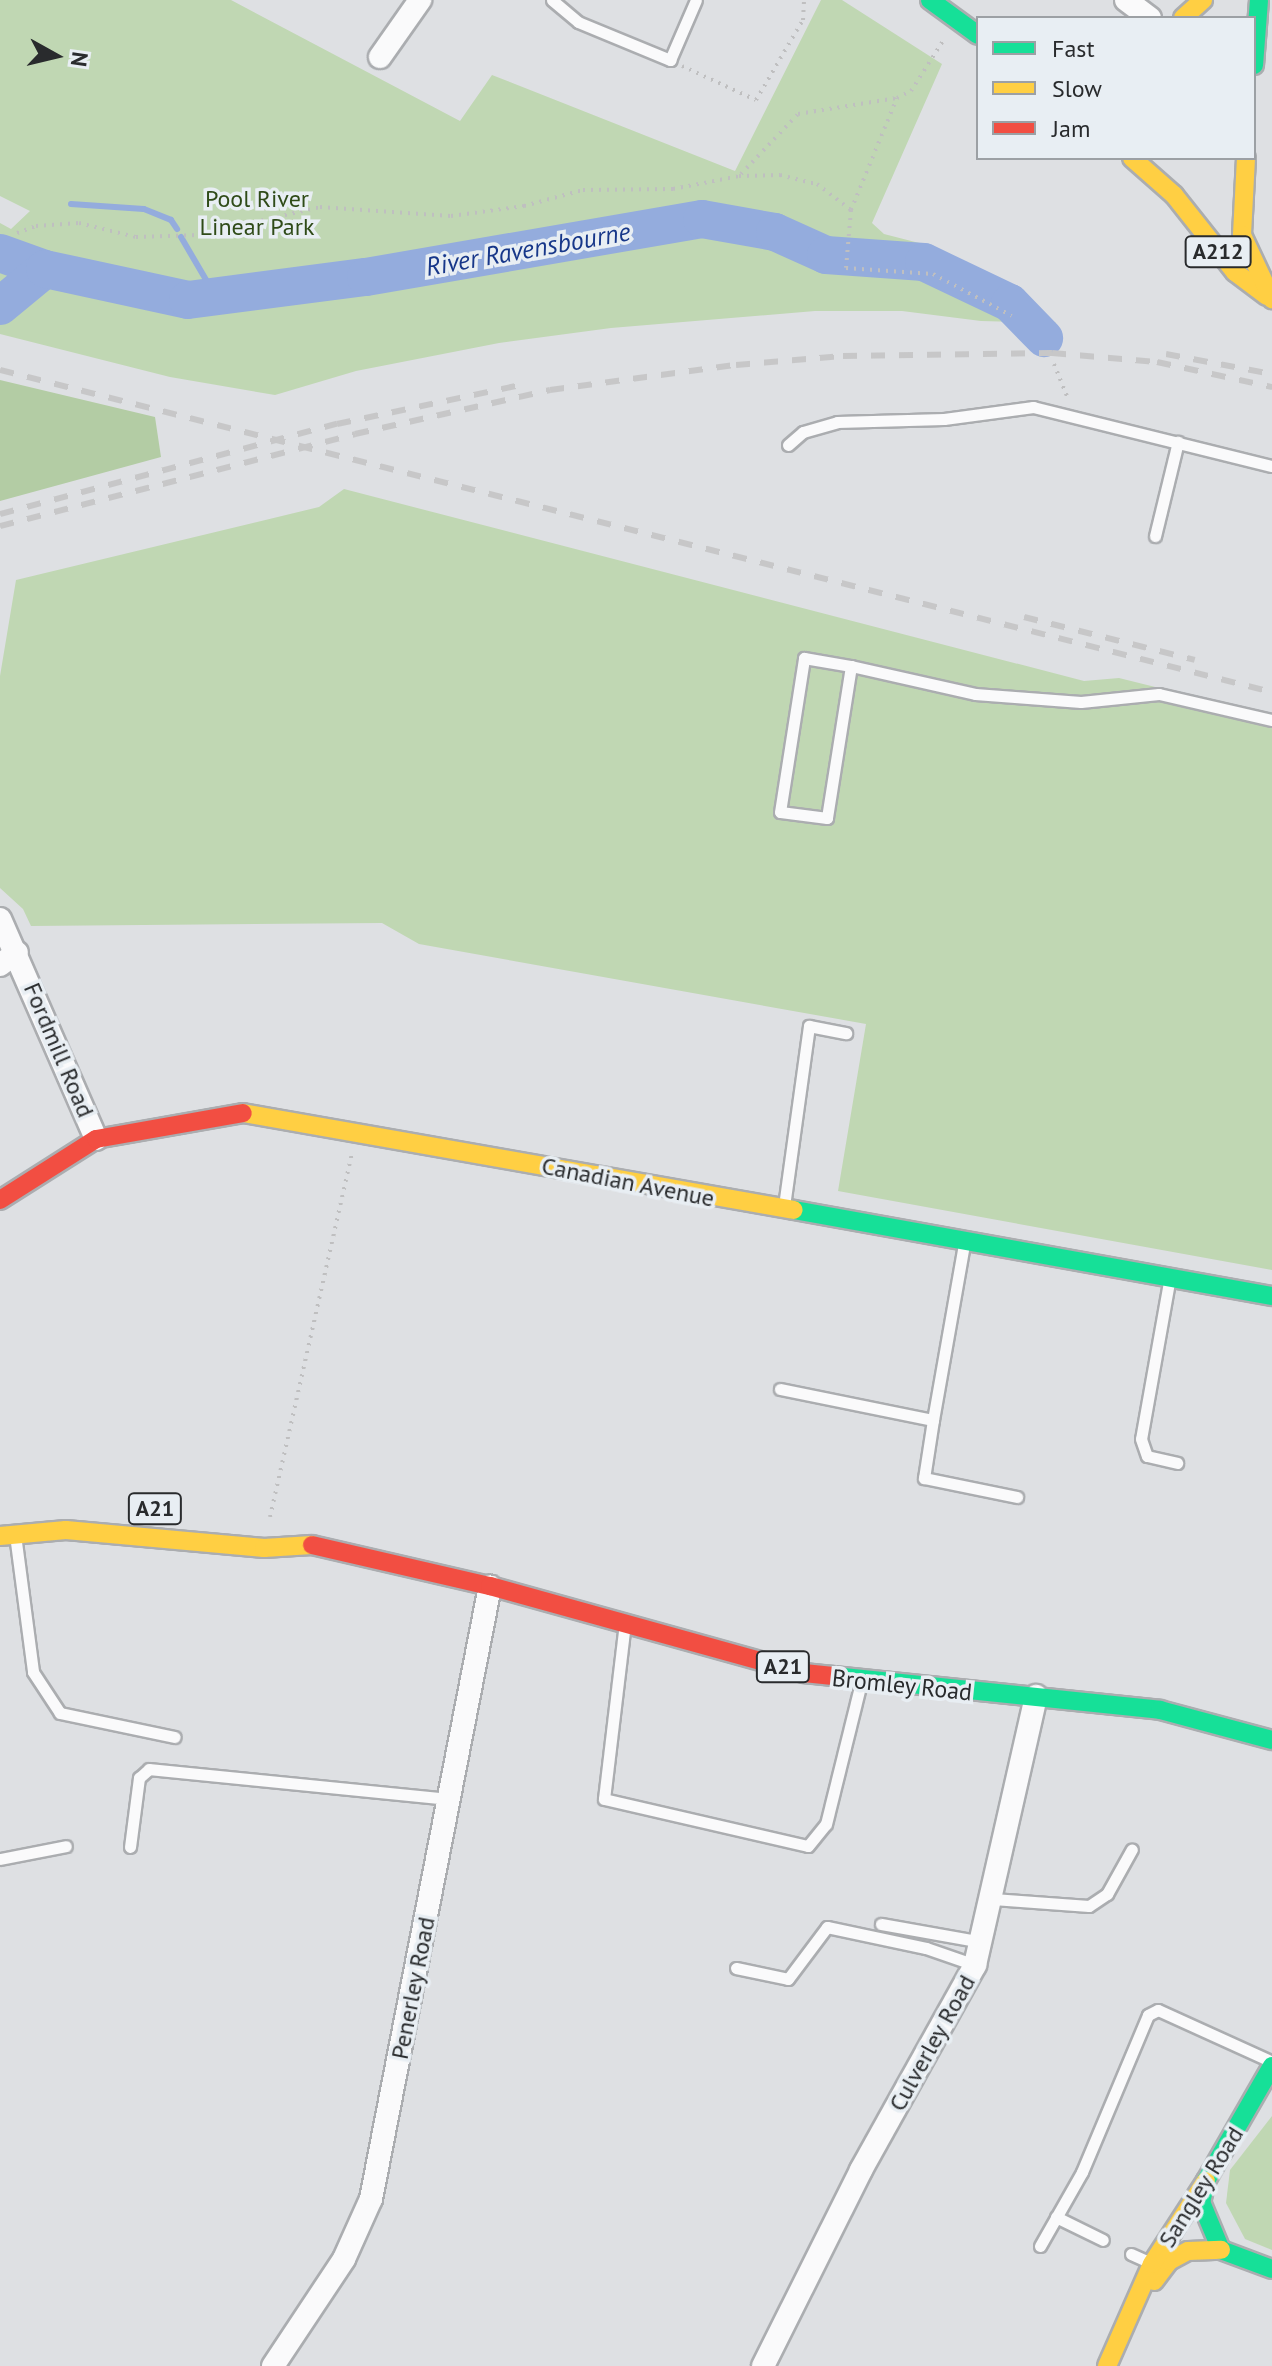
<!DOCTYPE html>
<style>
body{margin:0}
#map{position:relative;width:1272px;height:2366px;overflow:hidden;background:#dee0e3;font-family:"PT Sans",sans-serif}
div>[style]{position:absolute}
.green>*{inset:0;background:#c0d7b3}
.forest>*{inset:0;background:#b3cca4}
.stream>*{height:6px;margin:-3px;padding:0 3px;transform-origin:3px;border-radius:3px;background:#94acdd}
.river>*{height:38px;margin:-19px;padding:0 19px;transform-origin:19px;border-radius:19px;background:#94acdd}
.path>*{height:4px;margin-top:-2px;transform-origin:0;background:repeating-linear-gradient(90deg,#bfbfc0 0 2px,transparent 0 8px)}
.roads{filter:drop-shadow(2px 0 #abadb0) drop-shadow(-2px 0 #abadb0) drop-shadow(0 2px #abadb0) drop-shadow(0 -2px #abadb0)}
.lane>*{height:11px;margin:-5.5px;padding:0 5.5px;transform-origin:5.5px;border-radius:5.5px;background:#fafafb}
.street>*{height:22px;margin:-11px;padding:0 11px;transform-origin:11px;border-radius:11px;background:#fafafb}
.fast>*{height:18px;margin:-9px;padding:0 9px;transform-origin:9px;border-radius:9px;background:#16e098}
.slow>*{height:18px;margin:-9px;padding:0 9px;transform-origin:9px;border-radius:9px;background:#ffcf43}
.jam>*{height:18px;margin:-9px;padding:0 9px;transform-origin:9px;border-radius:9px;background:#f24e42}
.rail>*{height:6px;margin-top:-3px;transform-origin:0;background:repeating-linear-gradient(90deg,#c7c7c8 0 14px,transparent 0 28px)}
span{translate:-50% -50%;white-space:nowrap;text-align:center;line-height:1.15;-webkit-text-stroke:7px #e8eef3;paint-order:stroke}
.shield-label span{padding:2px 6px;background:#e8eef3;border:2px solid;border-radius:6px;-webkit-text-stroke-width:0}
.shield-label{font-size:22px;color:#292b2d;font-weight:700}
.park-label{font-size:24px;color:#2f4b18}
.street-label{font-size:24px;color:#292b2d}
.water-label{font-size:26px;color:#173789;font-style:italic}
.legend{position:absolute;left:976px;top:16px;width:280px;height:144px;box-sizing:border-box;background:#e8eef3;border:2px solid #9ca0a4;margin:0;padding:10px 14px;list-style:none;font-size:24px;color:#292b2d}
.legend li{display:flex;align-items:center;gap:16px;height:40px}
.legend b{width:40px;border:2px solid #9ca0a4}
.north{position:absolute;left:16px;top:16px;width:80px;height:80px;-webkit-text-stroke:6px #e8eef3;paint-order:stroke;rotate:98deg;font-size:22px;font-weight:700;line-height:32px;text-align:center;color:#292b2d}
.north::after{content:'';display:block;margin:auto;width:28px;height:36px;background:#292b2d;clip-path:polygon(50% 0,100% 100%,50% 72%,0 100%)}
</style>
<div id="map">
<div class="green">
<i style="clip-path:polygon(0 0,231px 0,460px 121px,492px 75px,735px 171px,821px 0,842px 0,942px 64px,872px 223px,884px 234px,923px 244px,972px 266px,1056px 323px,981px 321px,902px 311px,815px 311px,611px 328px,499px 343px,356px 371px,275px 395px,170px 377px,0 334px,0 223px,11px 229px,30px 211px,0 196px)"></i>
<i style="clip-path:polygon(344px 489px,1084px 681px,1119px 678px,1272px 716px,1272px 1270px,838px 1191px,866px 1024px,419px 944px,382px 923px,31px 926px,23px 909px,0 888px,0 676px,16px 580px,319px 507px)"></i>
<i style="clip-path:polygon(1272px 2116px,1272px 2250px,1245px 2239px,1226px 2203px,1230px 2170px)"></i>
</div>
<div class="forest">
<i style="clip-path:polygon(0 380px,155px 417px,161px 457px,0 501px)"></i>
</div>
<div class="stream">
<i style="left:71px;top:204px;width:73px;rotate:3.9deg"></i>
<i style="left:144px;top:209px;width:29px;rotate:22deg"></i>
<i style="left:171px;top:220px;width:11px;rotate:56deg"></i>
<i style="left:181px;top:237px;width:69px;rotate:59.7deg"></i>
</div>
<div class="river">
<i style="left:0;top:253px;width:48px;rotate:19.6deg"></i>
<i style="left:0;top:306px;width:58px;rotate:-39.4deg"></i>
<i style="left:45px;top:269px;width:146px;rotate:12.2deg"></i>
<i style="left:188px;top:300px;width:179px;rotate:-7.4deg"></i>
<i style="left:366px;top:277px;width:341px;rotate:-9.8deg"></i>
<i style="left:702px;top:219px;width:74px;rotate:10.1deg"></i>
<i style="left:775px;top:232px;width:56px;rotate:24.3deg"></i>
<i style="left:826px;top:255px;width:98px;rotate:4.1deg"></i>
<i style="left:924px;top:262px;width:95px;rotate:25.5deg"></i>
<i style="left:1010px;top:303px;width:49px;rotate:45.8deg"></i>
</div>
<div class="path">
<i style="left:682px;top:66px;width:81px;rotate:24.7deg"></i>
<i style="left:756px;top:100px;width:93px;rotate:-59.6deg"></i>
<i style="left:803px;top:20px;width:20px;rotate:-87deg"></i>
<i style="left:741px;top:174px;width:83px;rotate:-46.5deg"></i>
<i style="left:798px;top:114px;width:100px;rotate:-9.2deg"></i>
<i style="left:897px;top:98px;width:16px;rotate:-27deg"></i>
<i style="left:911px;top:91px;width:59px;rotate:-57.4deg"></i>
<i style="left:851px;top:210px;width:121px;rotate:-67.7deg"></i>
<i style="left:17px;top:233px;width:20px;rotate:-20deg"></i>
<i style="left:36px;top:226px;width:43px;rotate:-4deg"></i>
<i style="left:79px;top:223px;width:59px;rotate:13.8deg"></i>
<i style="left:136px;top:237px;width:63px;rotate:-1.8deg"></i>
<i style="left:199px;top:235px;width:124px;rotate:-13deg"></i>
<i style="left:320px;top:207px;width:131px;rotate:3.9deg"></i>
<i style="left:451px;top:216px;width:74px;rotate:-7.8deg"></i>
<i style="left:524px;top:206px;width:61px;rotate:-15.2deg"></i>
<i style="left:583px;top:190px;width:90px;rotate:-0.6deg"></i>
<i style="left:673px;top:189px;width:67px;rotate:-11.1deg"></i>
<i style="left:739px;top:176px;width:41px;rotate:-1.4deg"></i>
<i style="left:780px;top:175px;width:38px;rotate:14deg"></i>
<i style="left:817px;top:184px;width:43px;rotate:37.4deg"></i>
<i style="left:851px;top:210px;width:58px;rotate:94.9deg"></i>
<i style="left:846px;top:268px;width:87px;rotate:3.9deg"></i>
<i style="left:933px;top:274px;width:89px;rotate:28deg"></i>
<i style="left:1054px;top:364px;width:38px;rotate:68deg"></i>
<i style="left:270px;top:1517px;width:372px;rotate:-77.3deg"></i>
</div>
<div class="roads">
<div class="lane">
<i style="left:552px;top:0;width:34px;rotate:40deg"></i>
<i style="left:578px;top:22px;width:100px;rotate:22.4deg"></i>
<i style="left:670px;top:60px;width:65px;rotate:-66.6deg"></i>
<i style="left:788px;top:445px;width:20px;rotate:-41deg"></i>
<i style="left:803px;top:432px;width:35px;rotate:-16deg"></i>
<i style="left:837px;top:422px;width:107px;rotate:-1.6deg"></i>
<i style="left:944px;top:419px;width:90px;rotate:-7.7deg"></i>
<i style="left:1033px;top:407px;width:246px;rotate:13.9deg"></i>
<i style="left:1155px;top:536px;width:97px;rotate:-76.3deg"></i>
<i style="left:851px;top:666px;width:154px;rotate:99deg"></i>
<i style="left:827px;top:818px;width:47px;rotate:-172.7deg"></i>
<i style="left:780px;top:812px;width:156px;rotate:-81.1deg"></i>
<i style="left:804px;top:658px;width:48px;rotate:9.7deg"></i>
<i style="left:851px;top:666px;width:127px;rotate:12.7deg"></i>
<i style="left:975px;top:694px;width:106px;rotate:4.3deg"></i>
<i style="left:1081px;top:702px;width:78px;rotate:-5.9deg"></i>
<i style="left:1159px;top:694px;width:116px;rotate:13deg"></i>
<i style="left:784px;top:1206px;width:182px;rotate:-82.1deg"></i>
<i style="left:809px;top:1026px;width:38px;rotate:11deg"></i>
<i style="left:1169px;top:1282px;width:159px;rotate:100.1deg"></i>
<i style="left:1141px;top:1439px;width:18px;rotate:71deg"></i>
<i style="left:1147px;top:1456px;width:31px;rotate:13deg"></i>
<i style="left:780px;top:1389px;width:156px;rotate:11.5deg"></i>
<i style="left:933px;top:1420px;width:179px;rotate:-80deg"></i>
<i style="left:933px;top:1420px;width:59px;rotate:98.8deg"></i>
<i style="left:924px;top:1478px;width:95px;rotate:11.5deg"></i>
<i style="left:16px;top:1542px;width:131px;rotate:82.5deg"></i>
<i style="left:33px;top:1672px;width:49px;rotate:56.6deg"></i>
<i style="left:60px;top:1713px;width:117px;rotate:11.8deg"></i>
<i style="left:624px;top:1631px;width:169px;rotate:96.8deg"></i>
<i style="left:604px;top:1799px;width:209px;rotate:13deg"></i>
<i style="left:808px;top:1846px;width:28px;rotate:-51deg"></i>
<i style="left:826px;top:1824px;width:141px;rotate:-76.1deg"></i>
<i style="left:130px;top:1847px;width:70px;rotate:-82.6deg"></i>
<i style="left:139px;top:1778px;width:13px;rotate:-42deg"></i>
<i style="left:149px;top:1769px;width:301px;rotate:5.7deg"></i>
<i style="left:0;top:1859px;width:67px;rotate:-11.1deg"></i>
<i style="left:993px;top:1899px;width:96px;rotate:4.2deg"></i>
<i style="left:1089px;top:1906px;width:22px;rotate:-34deg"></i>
<i style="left:1107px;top:1894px;width:51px;rotate:-60.9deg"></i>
<i style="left:881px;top:1924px;width:103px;rotate:10.1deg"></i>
<i style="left:736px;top:1968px;width:53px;rotate:11.9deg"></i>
<i style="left:788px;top:1979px;width:65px;rotate:-53.1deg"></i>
<i style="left:827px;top:1927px;width:101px;rotate:12deg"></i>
<i style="left:926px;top:1948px;width:52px;rotate:19.1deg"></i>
<i style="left:1056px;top:2217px;width:52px;rotate:26.1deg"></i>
<i style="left:1040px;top:2246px;width:85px;rotate:-60.4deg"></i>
<i style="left:1082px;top:2172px;width:170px;rotate:-67.2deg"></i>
<i style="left:1148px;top:2015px;width:11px;rotate:-27deg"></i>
<i style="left:1158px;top:2010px;width:121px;rotate:24.4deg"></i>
<i style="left:1131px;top:2254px;width:22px;rotate:24deg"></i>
</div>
<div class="street">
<i style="left:1126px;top:0;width:30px;rotate:37deg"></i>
<i style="left:380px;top:57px;width:70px;rotate:-54.9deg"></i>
<i style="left:0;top:919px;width:240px;rotate:66.4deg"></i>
<i style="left:0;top:965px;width:21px;rotate:-37deg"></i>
<i style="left:273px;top:2366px;width:128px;rotate:-56.4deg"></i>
<i style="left:344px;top:2259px;width:66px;rotate:-65.8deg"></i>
<i style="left:371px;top:2199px;width:624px;rotate:-79.01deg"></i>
<i style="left:763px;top:2366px;width:219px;rotate:-63.4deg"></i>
<i style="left:861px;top:2170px;width:235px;rotate:-60.9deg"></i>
<i style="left:975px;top:1965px;width:276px;rotate:-77.2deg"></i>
</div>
<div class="fast">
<i style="left:930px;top:0;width:59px;rotate:36.1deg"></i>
<i style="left:1254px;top:65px;width:65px;rotate:-85.6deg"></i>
<i style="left:794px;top:1210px;width:486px;rotate:10.2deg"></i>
<i style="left:833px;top:1676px;width:329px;rotate:5.9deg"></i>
<i style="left:1160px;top:1710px;width:116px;rotate:15deg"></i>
<i style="left:1272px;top:2066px;width:133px;rotate:119.9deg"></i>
<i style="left:1206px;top:2181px;width:22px;rotate:103deg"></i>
<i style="left:1201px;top:2202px;width:52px;rotate:67.4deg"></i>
<i style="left:1221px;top:2250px;width:54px;rotate:20.4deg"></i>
</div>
<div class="slow">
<i style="left:1183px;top:18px;width:27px;rotate:-42deg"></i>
<i style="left:1132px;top:158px;width:56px;rotate:41.4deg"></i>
<i style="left:1174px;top:195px;width:98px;rotate:51.6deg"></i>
<i style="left:1235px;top:272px;width:40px;rotate:37deg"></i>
<i style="left:1246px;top:158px;width:77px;rotate:93deg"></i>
<i style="left:1242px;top:235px;width:71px;rotate:64.9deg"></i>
<i style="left:243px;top:1113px;width:559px;rotate:9.98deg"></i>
<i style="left:0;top:1536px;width:66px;rotate:-5.2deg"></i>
<i style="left:66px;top:1530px;width:199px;rotate:5.2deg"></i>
<i style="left:264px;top:1548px;width:48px;rotate:-3.6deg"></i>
<i style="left:1154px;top:2281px;width:25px;rotate:-53deg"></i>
<i style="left:1169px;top:2261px;width:21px;rotate:-28deg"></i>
<i style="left:1188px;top:2251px;width:33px;rotate:-2deg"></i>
<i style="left:1107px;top:2366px;width:111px;rotate:-66.2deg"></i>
<i style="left:1152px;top:2264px;width:99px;rotate:-57deg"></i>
</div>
<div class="jam">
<i style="left:0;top:1200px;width:114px;rotate:-32.4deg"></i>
<i style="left:96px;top:1139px;width:149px;rotate:-10deg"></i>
<i style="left:312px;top:1545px;width:183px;rotate:13deg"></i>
<i style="left:490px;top:1586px;width:326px;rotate:15.5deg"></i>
<i style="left:804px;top:1673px;width:29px;rotate:6deg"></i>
</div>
</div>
<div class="rail">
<i style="left:1166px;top:354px;width:108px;rotate:10.7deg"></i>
<i style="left:0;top:370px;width:1312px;rotate:14.21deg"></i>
<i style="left:0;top:514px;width:349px;rotate:-15deg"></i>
<i style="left:337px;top:424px;width:192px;rotate:-12deg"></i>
<i style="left:0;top:526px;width:367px;rotate:-14.5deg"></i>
<i style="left:355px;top:434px;width:200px;rotate:-12.7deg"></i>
<i style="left:550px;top:390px;width:188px;rotate:-7.7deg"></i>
<i style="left:736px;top:365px;width:107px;rotate:-4.8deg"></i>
<i style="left:843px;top:356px;width:209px;rotate:-0.8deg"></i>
<i style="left:1052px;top:353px;width:105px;rotate:4.9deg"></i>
<i style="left:1157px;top:362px;width:118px;rotate:12.3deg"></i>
<i style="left:1024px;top:617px;width:176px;rotate:14.1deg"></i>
</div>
<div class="shield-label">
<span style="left:1218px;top:252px">A212</span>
<span style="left:155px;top:1509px">A21</span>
<span style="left:783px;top:1667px">A21</span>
</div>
<div class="park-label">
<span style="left:257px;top:213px">Pool River<br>Linear Park</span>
</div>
<div class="street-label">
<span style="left:59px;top:1050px;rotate:67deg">Fordmill Road</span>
<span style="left:628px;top:1182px;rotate:11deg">Canadian Avenue</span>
<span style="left:902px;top:1685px;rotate:6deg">Bromley Road</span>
<span style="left:413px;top:1988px;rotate:-79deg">Penerley Road</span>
<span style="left:932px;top:2043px;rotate:-61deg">Culverley Road</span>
<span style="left:1201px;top:2187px;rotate:-58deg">Sangley Road</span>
</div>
<div class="water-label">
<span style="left:528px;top:249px;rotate:-10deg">River Ravensbourne</span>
</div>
<ul class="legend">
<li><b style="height:10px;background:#16e098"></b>Fast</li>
<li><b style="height:10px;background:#ffcf43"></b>Slow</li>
<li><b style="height:10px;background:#f24e42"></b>Jam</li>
</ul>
<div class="north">N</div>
</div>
